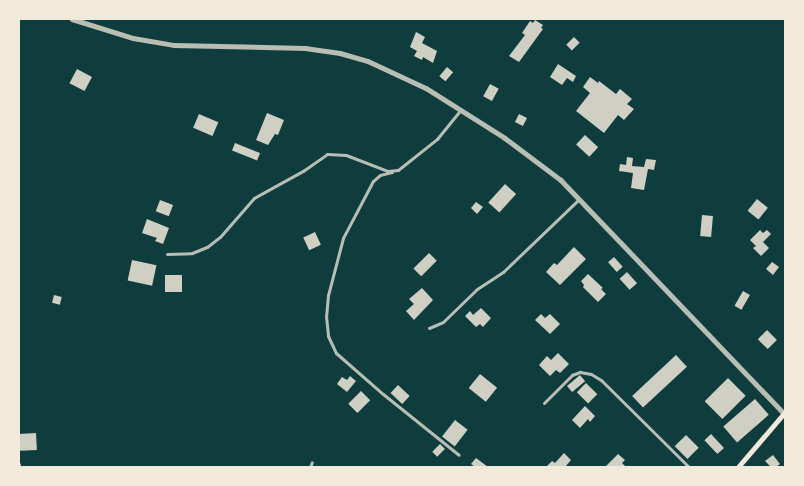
<!DOCTYPE html>
<style>
body{margin:0}
#map{position:relative;width:804px;height:486px;overflow:hidden;background:#0f3d3e;font-family:Quicksand,sans-serif}
div>[style]{position:absolute}
.building>*{inset:0;background:#cfcfc3;transform-origin:0 0}
.minor>*{height:3px;margin:-1.5px;padding:0 1.5px;transform-origin:1.5px;border-radius:1.5px;background:#b8beb3}
.tertiary>*{height:4.5px;margin:-2.25px;padding:0 2.25px;transform-origin:2.25px;border-radius:2.25px;background:#b8beb3}
.secondary>*{height:5px;margin:-2.5px;padding:0 2.5px;transform-origin:2.5px;border-radius:2.5px;background:#f1e9da}
span{translate:-50% -50%;white-space:nowrap;text-align:center;line-height:1.15;-webkit-text-stroke:4px #f1e9da;paint-order:stroke}
.frame{position:absolute;inset:0;border:20px solid #f1e9da;pointer-events:none}
</style>
<div id="map">
<div class="building">
<i style="clip-path:polygon(535px 20px,543px 25px,541px 28px,543px 29px,519px 62px,509px 56px,525px 35px,522px 33px,530px 21px,533px 23px)"></i>
<i style="clip-path:polygon(416px 32px,425px 37px,422px 43px,437px 51px,433px 63px,423px 57px,422px 60px,414px 56px,417px 51px,410px 47px)"></i>
<i style="left:574px;top:37px;width:8px;height:11px;rotate:45deg"></i>
<i style="clip-path:polygon(558px 64px,576px 76px,573px 82px,567px 78px,562px 85px,550px 77px)"></i>
<i style="left:447px;top:67px;width:8px;height:12px;rotate:40deg"></i>
<i style="left:77px;top:69px;width:17px;height:16px;rotate:28deg"></i>
<i style="clip-path:polygon(590px 77px,598px 83px,599px 81px,616px 94px,620px 89px,632px 99px,627px 104px,634px 109px,624px 120px,618px 115px,604px 133px,576px 111px,590px 93px,583px 87px)"></i>
<i style="left:490px;top:84px;width:10px;height:14px;rotate:29deg"></i>
<i style="clip-path:polygon(267px 113px,284px 120px,278px 135px,275px 134px,268px 145px,256px 140px)"></i>
<i style="left:199px;top:114px;width:21px;height:15px;rotate:23deg"></i>
<i style="left:519px;top:114px;width:9px;height:9px;rotate:27deg"></i>
<i style="left:585px;top:135px;width:18px;height:13px;rotate:43deg"></i>
<i style="left:235px;top:143px;width:27px;height:8px;rotate:22deg"></i>
<i style="clip-path:polygon(627px 157px,633px 158px,632px 166px,644px 167px,646px 159px,656px 160px,654px 170px,648px 169px,644px 190px,631px 188px,633px 173px,619px 171px,620px 164px,626px 165px)"></i>
<i style="left:505px;top:184px;width:15px;height:25px;rotate:42deg"></i>
<i style="left:757px;top:199px;width:14px;height:15px;rotate:39deg"></i>
<i style="left:160px;top:200px;width:14px;height:12px;rotate:21deg"></i>
<i style="clip-path:polygon(476px 202px,483px 207px,477px 214px,471px 208px)"></i>
<i style="left:702px;top:215px;width:11px;height:21px;rotate:5deg"></i>
<i style="clip-path:polygon(147px 219px,169px 228px,163px 244px,155px 241px,157px 238px,142px 233px)"></i>
<i style="clip-path:polygon(760px 230px,763px 233px,767px 230px,771px 234px,763px 242px,769px 248px,761px 256px,753px 248px,756px 246px,750px 240px)"></i>
<i style="left:315px;top:232px;width:14px;height:13px;rotate:65deg"></i>
<i style="clip-path:polygon(574px 247px,586px 259px,560px 285px,546px 272px,554px 263px,557px 265px)"></i>
<i style="left:429px;top:253px;width:11px;height:22px;rotate:45deg"></i>
<i style="left:614px;top:257px;width:13px;height:8px;rotate:48deg"></i>
<i style="left:132px;top:260px;width:25px;height:21px;rotate:12deg"></i>
<i style="clip-path:polygon(772px 262px,779px 267px,773px 275px,766px 269px)"></i>
<i style="left:627px;top:272px;width:15px;height:10px;rotate:48deg"></i>
<i style="clip-path:polygon(588px 274px,603px 288px,601px 289px,606px 294px,598px 302px,583px 287px,584px 285px,581px 281px)"></i>
<i style="left:165px;top:275px;width:17px;height:17px"></i>
<i style="clip-path:polygon(422px 288px,433px 300px,414px 320px,406px 311px,414px 304px,409px 299px)"></i>
<i style="left:743px;top:291px;width:8px;height:17px;rotate:30deg"></i>
<i style="left:54px;top:295px;width:8px;height:8px;rotate:14deg"></i>
<i style="clip-path:polygon(481px 308px,491px 318px,483px 327px,480px 324px,476px 327px,465px 316px,470px 311px,473px 315px)"></i>
<i style="clip-path:polygon(541px 314px,545px 318px,550px 314px,560px 324px,550px 334px,535px 320px)"></i>
<i style="left:767px;top:330px;width:14px;height:13px;rotate:45deg"></i>
<i style="clip-path:polygon(558px 353px,569px 364px,560px 373px,556px 370px,550px 376px,539px 365px,547px 356px,551px 360px)"></i>
<i style="left:676px;top:355px;width:16px;height:60px;rotate:47deg"></i>
<i style="left:480px;top:374px;width:22px;height:18px;rotate:39deg"></i>
<i style="left:580px;top:375px;width:8px;height:17px;rotate:50deg"></i>
<i style="clip-path:polygon(350px 376px,356px 381px,347px 392px,337px 384px,342px 377px,347px 380px)"></i>
<i style="left:728px;top:378px;width:25px;height:33px;rotate:45deg"></i>
<i style="left:586px;top:383px;width:16px;height:13px;rotate:45deg"></i>
<i style="left:398px;top:385px;width:16px;height:11px;rotate:43deg"></i>
<i style="left:361px;top:391px;width:13px;height:18px;rotate:45deg"></i>
<i style="left:755px;top:399px;width:21px;height:42px;rotate:49deg"></i>
<i style="clip-path:polygon(585px 406px,595px 416px,590px 422px,588px 419px,580px 428px,572px 420px)"></i>
<i style="left:455px;top:420px;width:16px;height:21px;rotate:38deg"></i>
<i style="left:36px;top:433px;width:17px;height:17px;rotate:87deg"></i>
<i style="left:711px;top:434px;width:19px;height:9px;rotate:47deg"></i>
<i style="left:686px;top:435px;width:18px;height:16px;rotate:45deg"></i>
<i style="left:440px;top:444px;width:7px;height:11px;rotate:45deg"></i>
<i style="clip-path:polygon(564px 453px,571px 460px,566px 466px,568px 467px,546px 467px,552px 461px,555px 463px)"></i>
<i style="clip-path:polygon(618px 454px,625px 460px,622px 463px,626px 467px,605px 467px)"></i>
<i style="clip-path:polygon(773px 455px,780px 464px,776px 467px,771px 467px,765px 461px)"></i>
<i style="clip-path:polygon(476px 458px,488px 467px,475px 467px,471px 464px)"></i>
</div>
<div class="minor">
<i style="left:392px;top:172px;width:12px;rotate:166deg"></i>
<i style="left:380px;top:175px;width:9px;rotate:139deg"></i>
<i style="left:373px;top:181px;width:64px;rotate:117.8deg"></i>
<i style="left:343px;top:238px;width:59px;rotate:104.7deg"></i>
<i style="left:328px;top:295px;width:21px;rotate:95deg"></i>
<i style="left:326px;top:316px;width:20px;rotate:84deg"></i>
<i style="left:328px;top:336px;width:19px;rotate:65deg"></i>
<i style="left:336px;top:353px;width:62px;rotate:41.1deg"></i>
<i style="left:383px;top:394px;width:97px;rotate:38.8deg"></i>
<i style="left:167px;top:254px;width:25px;rotate:-2deg"></i>
<i style="left:192px;top:253px;width:16px;rotate:-22deg"></i>
<i style="left:207px;top:247px;width:16px;rotate:-38deg"></i>
<i style="left:220px;top:237px;width:52px;rotate:-48.9deg"></i>
<i style="left:254px;top:198px;width:56px;rotate:-28.9deg"></i>
<i style="left:303px;top:171px;width:29px;rotate:-35deg"></i>
<i style="left:327px;top:154px;width:19px;rotate:3deg"></i>
<i style="left:346px;top:155px;width:45px;rotate:20.9deg"></i>
<i style="left:388px;top:171px;width:10px;rotate:-6deg"></i>
<i style="left:398px;top:170px;width:50px;rotate:-38.5deg"></i>
<i style="left:437px;top:139px;width:38px;rotate:-51deg"></i>
<i style="left:429px;top:328px;width:15px;rotate:-23deg"></i>
<i style="left:443px;top:322px;width:47px;rotate:-44.1deg"></i>
<i style="left:477px;top:289px;width:31px;rotate:-33deg"></i>
<i style="left:503px;top:272px;width:105px;rotate:-43.8deg"></i>
<i style="left:544px;top:403px;width:40px;rotate:-45deg"></i>
<i style="left:572px;top:375px;width:9px;rotate:-21deg"></i>
<i style="left:580px;top:372px;width:11px;rotate:10deg"></i>
<i style="left:591px;top:374px;width:12px;rotate:31deg"></i>
<i style="left:601px;top:380px;width:124px;rotate:44.7deg"></i>
<i style="left:19px;top:465px;width:1px;rotate:-90deg"></i>
<i style="left:310px;top:467px;width:5px;rotate:-68deg"></i>
</div>
<div class="tertiary">
<i style="left:72px;top:19px;width:64px;rotate:17.3deg"></i>
<i style="left:133px;top:38px;width:42px;rotate:9.7deg"></i>
<i style="left:174px;top:45px;width:131px;rotate:1.3deg"></i>
<i style="left:305px;top:48px;width:35px;rotate:8deg"></i>
<i style="left:340px;top:53px;width:29px;rotate:16deg"></i>
<i style="left:368px;top:61px;width:64px;rotate:25deg"></i>
<i style="left:426px;top:88px;width:93px;rotate:32.3deg"></i>
<i style="left:505px;top:138px;width:70px;rotate:36.9deg"></i>
<i style="left:561px;top:180px;width:324px;rotate:46.3deg"></i>
</div>
<div class="secondary">
<i style="left:738px;top:467px;width:72px;rotate:-49.5deg"></i>
</div>
<div class="frame"></div>
</div>
